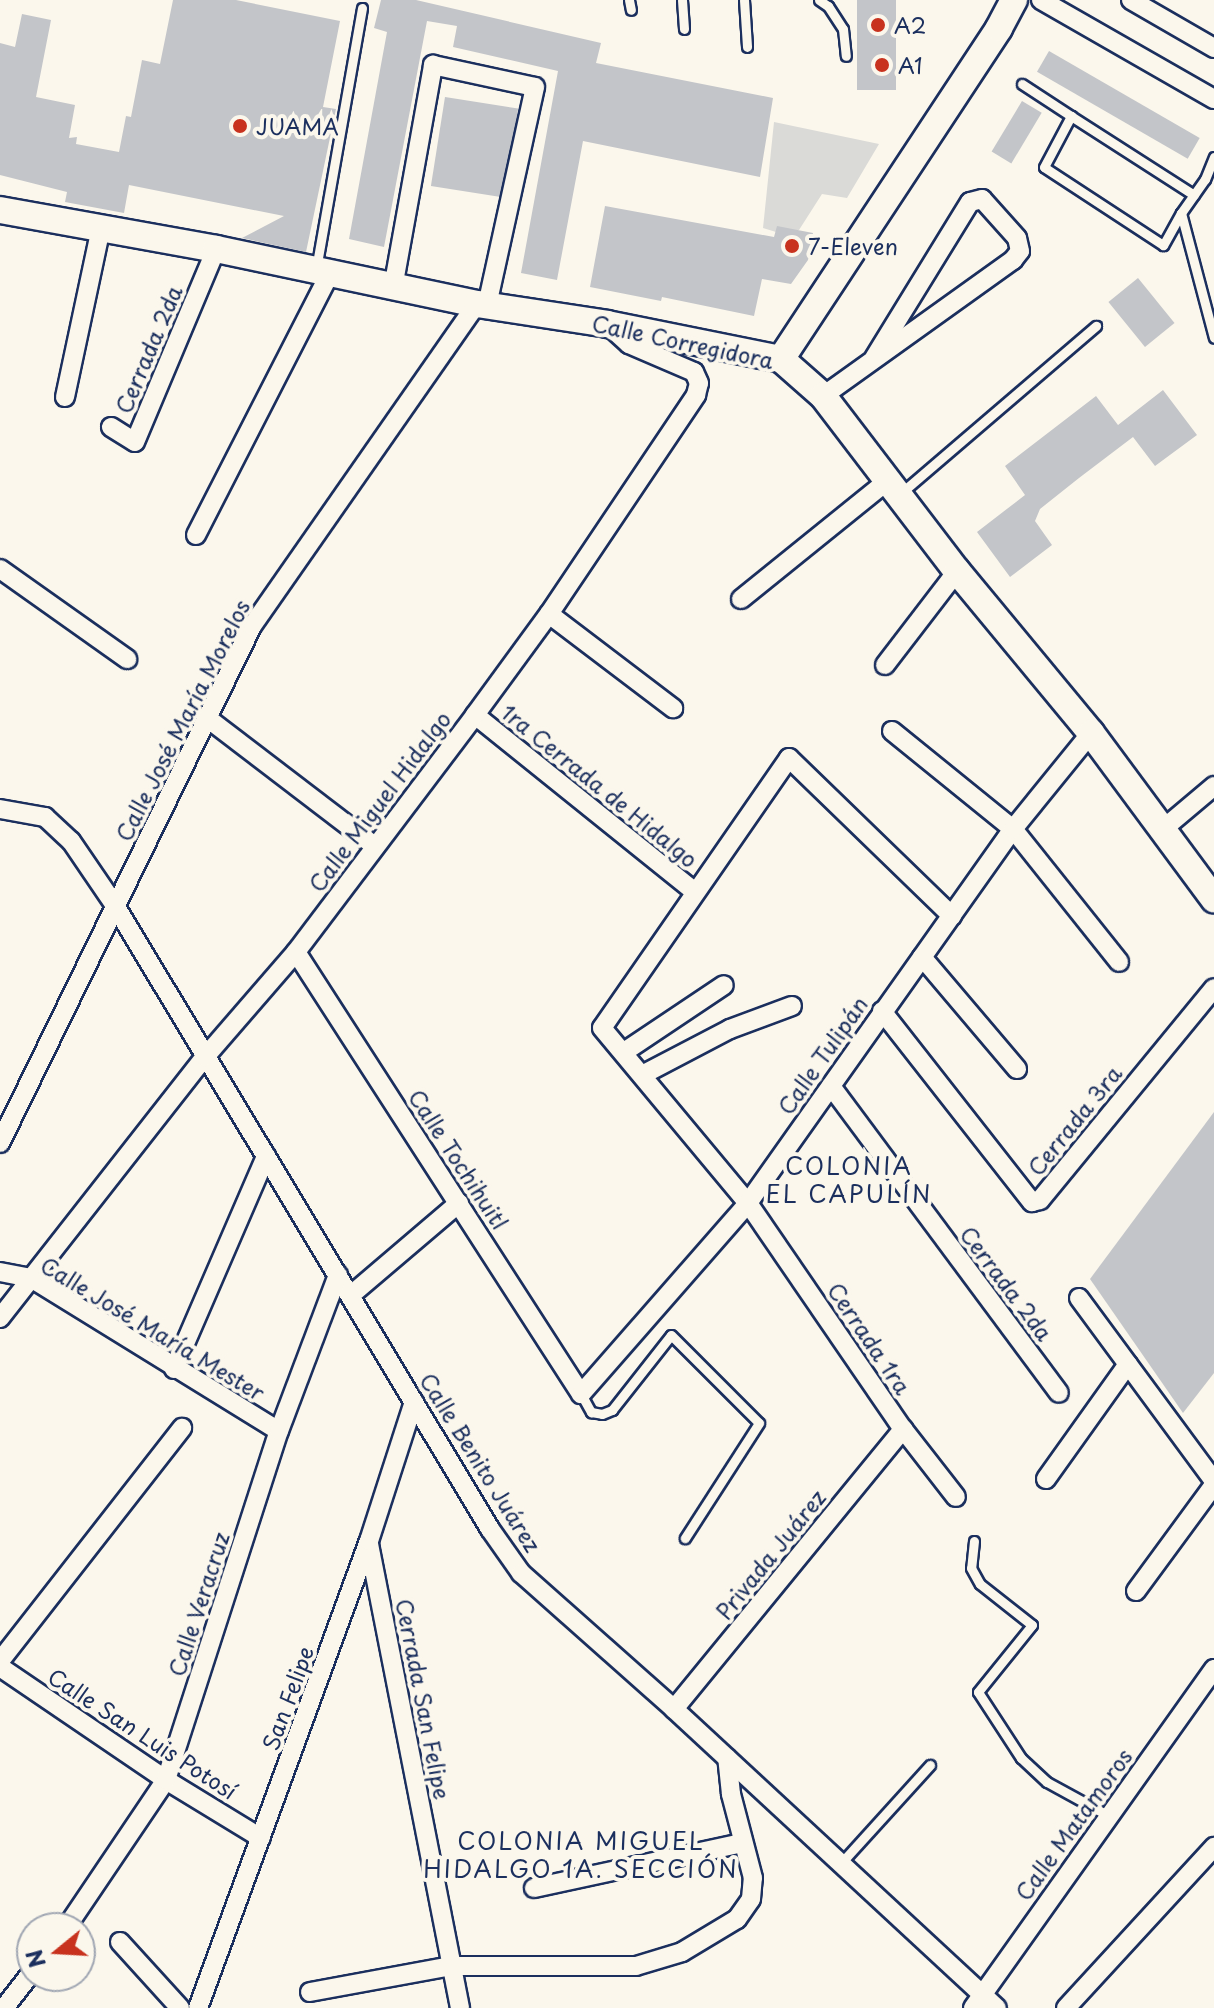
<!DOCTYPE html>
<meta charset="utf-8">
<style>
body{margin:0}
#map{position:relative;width:1214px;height:2008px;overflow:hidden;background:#fbf7ec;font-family:"Playpen Sans",sans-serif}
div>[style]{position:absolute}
.green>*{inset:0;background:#dadad7}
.building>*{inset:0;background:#c3c5c9;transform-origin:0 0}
.roads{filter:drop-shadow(2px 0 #1b2f5e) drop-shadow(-2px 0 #1b2f5e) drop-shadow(0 2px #1b2f5e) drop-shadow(0 -2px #1b2f5e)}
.lane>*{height:9px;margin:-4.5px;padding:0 4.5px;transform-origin:4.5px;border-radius:4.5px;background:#fbf7ec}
.street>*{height:18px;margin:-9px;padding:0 9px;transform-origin:9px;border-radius:9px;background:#fbf7ec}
.secondary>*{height:26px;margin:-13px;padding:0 13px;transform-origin:13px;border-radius:13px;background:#fbf7ec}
.dots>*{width:22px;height:22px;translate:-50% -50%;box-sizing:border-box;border:4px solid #fbf7ec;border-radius:50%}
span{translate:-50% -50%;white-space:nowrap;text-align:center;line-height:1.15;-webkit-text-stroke:8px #fbf7ec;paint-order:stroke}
.poi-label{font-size:22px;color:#1b2f5e}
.left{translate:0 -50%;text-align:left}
.street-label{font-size:22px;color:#1b2f5e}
.neighbourhood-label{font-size:24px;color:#1b2f5e;letter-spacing:2px}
.north{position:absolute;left:16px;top:1912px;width:80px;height:80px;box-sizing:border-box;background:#fbf7ec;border:2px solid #a1a7b3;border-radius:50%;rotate:252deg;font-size:22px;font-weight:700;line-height:32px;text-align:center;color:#1b2f5e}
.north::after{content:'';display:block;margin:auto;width:28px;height:36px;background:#c8321e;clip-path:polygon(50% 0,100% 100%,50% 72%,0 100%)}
</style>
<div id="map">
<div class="green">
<i style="clip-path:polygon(774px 122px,879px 144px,847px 198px,822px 194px,799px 230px,776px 232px,763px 228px)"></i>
</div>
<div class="building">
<i style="clip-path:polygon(173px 0,236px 0,340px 21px,323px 107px,336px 109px,306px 252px,242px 238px,284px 216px,129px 185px,124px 213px,65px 202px,67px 192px,0 175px,0 43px,15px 47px,22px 14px,51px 20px,36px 97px,75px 105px,69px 138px,77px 137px,76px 144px,119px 152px,126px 116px,131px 117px,142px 60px,160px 64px)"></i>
<i style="clip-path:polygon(381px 0,416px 0,601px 43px,596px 63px,773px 98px,760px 177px,583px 141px,557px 280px,521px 273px,558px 71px,453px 47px,457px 26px,427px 21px,384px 247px,349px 239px,387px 32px,374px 28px)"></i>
<i style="left:857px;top:0;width:39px;height:90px"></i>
<i style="left:1049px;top:51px;width:174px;height:24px;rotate:30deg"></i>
<i style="left:445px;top:97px;width:74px;height:90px;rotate:9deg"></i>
<i style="left:1022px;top:101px;width:23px;height:59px;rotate:31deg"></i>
<i style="clip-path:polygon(605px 206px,774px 237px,777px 226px,813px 233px,808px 260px,791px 284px,762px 279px,754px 316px,662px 297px,661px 301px,590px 287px)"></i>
<i style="left:1138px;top:278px;width:58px;height:38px;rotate:51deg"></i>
<i style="clip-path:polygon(1163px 390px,1197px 435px,1155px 466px,1133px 437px,1079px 478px,1040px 509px,1035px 521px,1052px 545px,1010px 577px,977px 532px,1025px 495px,1005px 466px,1096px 396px,1118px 425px)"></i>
<i style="clip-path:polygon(1214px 1112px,1214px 1373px,1183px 1413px,1090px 1279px)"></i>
</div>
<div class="roads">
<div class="lane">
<i style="left:629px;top:0;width:10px;rotate:79deg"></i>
<i style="left:682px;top:0;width:29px;rotate:86deg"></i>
<i style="left:744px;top:0;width:47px;rotate:86.3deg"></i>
<i style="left:819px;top:0;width:11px;rotate:34deg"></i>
<i style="left:828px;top:6px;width:27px;rotate:57deg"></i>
<i style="left:843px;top:29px;width:27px;rotate:84deg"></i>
<i style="left:1022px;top:84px;width:59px;rotate:33.1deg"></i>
<i style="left:1214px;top:157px;width:24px;rotate:112deg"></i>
<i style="left:1205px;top:179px;width:42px;rotate:125.2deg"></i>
<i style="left:1181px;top:213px;width:129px;rotate:75.2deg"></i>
<i style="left:1181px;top:213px;width:37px;rotate:119deg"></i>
<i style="left:1163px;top:245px;width:142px;rotate:-146.8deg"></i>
<i style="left:1044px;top:167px;width:58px;rotate:-62.1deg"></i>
<i style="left:1071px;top:116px;width:146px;rotate:32.7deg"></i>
<i style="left:316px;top:269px;width:265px;rotate:-80deg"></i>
<i style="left:901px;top:493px;width:257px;rotate:-40.6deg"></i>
<i style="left:581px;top:1394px;width:21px;rotate:61deg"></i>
<i style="left:591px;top:1412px;width:11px;rotate:10deg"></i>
<i style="left:602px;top:1414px;width:11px;rotate:-22deg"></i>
<i style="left:612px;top:1410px;width:95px;rotate:-51.8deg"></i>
<i style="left:671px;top:1335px;width:124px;rotate:45deg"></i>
<i style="left:759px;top:1423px;width:137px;rotate:122.8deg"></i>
<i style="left:974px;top:1541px;width:27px;rotate:96deg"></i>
<i style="left:971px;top:1568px;width:18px;rotate:61deg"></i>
<i style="left:980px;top:1584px;width:66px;rotate:38.3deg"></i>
<i style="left:1032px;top:1625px;width:86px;rotate:128.9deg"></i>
<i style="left:978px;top:1692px;width:79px;rotate:56.9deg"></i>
<i style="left:1021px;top:1758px;width:35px;rotate:43deg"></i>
<i style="left:1047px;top:1782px;width:71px;rotate:28.7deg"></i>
<i style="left:842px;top:1862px;width:131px;rotate:-47.8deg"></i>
</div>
<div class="street">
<i style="left:1041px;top:0;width:199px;rotate:29.8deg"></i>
<i style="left:1131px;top:0;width:96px;rotate:30deg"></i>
<i style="left:393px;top:288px;width:227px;rotate:-79.8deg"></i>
<i style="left:433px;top:65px;width:104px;rotate:12.2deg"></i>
<i style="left:535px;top:87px;width:223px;rotate:102.4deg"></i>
<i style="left:823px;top:396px;width:234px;rotate:-35.6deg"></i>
<i style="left:1013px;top:260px;width:11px;rotate:-52deg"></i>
<i style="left:1020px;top:251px;width:13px;rotate:-103deg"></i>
<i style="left:1017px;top:238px;width:52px;rotate:-131.9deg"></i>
<i style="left:982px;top:199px;width:12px;rotate:166deg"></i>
<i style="left:970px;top:202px;width:183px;rotate:121.6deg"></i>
<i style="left:65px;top:397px;width:173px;rotate:-78deg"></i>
<i style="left:111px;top:427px;width:28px;rotate:32deg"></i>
<i style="left:135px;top:442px;width:209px;rotate:-67.2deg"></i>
<i style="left:196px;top:535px;width:292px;rotate:-62.9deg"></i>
<i style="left:0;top:569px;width:156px;rotate:35.3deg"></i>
<i style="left:741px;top:599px;width:188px;rotate:-38.9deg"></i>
<i style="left:549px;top:614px;width:156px;rotate:37.2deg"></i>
<i style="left:885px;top:665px;width:118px;rotate:-52.5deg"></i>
<i style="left:475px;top:715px;width:282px;rotate:38.8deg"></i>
<i style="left:206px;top:717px;width:213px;rotate:37.4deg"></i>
<i style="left:892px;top:731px;width:156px;rotate:39deg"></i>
<i style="left:1013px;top:829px;width:170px;rotate:51.4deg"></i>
<i style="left:0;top:809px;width:46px;rotate:10.1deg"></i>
<i style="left:45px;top:817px;width:35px;rotate:43deg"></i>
<i style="left:71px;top:841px;width:80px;rotate:55.7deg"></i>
<i style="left:116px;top:907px;width:726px;rotate:58.98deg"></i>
<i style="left:490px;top:1529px;width:54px;rotate:54.8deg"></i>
<i style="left:521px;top:1573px;width:205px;rotate:41.6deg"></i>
<i style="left:674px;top:1709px;width:440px;rotate:42.8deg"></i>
<i style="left:1163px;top:829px;width:67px;rotate:-40.1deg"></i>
<i style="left:952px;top:916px;width:227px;rotate:-135.9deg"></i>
<i style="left:789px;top:758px;width:328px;rotate:124.7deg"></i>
<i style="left:602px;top:1028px;width:228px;rotate:50.2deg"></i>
<i style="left:748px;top:1203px;width:274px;rotate:55.6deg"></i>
<i style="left:903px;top:1429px;width:86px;rotate:52.1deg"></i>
<i style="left:296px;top:952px;width:526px;rotate:57.19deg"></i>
<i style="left:581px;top:1394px;width:254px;rotate:-48.8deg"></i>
<i style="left:748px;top:1203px;width:458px;rotate:-54.7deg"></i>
<i style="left:1013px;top:829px;width:124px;rotate:-50.9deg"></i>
<i style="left:922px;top:957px;width:147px;rotate:49.7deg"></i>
<i style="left:882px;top:1011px;width:243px;rotate:51.9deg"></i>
<i style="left:1032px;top:1202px;width:8px;rotate:-14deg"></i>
<i style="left:1040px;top:1200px;width:274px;rotate:-50.6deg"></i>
<i style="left:624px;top:1052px;width:120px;rotate:-33.8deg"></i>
<i style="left:642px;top:1075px;width:99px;rotate:-27.6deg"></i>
<i style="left:730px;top:1029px;width:66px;rotate:-20.4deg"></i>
<i style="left:831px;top:1086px;width:382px;rotate:53.4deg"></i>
<i style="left:0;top:1143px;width:575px;rotate:-64.01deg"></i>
<i style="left:252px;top:626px;width:393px;rotate:-55.1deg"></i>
<i style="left:0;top:1272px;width:32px;rotate:11deg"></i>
<i style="left:31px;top:1278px;width:291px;rotate:31.7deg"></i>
<i style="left:351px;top:1295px;width:142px;rotate:-40.4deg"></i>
<i style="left:1079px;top:1298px;width:227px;rotate:53.6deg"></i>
<i style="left:0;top:1318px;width:332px;rotate:-51.9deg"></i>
<i style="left:205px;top:1057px;width:139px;rotate:-49.1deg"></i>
<i style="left:296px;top:952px;width:297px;rotate:-52.9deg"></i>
<i style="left:475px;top:715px;width:125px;rotate:-53.8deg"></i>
<i style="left:549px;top:614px;width:264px;rotate:-56.1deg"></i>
<i style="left:696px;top:395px;width:12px;rotate:-76deg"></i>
<i style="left:699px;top:383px;width:12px;rotate:-114deg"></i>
<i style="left:694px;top:372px;width:71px;rotate:-156.7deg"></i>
<i style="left:629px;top:344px;width:27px;rotate:-138deg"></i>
<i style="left:174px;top:1369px;width:232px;rotate:-66.6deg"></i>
<i style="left:1046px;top:1479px;width:141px;rotate:-54.5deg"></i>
<i style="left:369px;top:1544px;width:473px;rotate:78.9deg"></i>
<i style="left:1136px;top:1591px;width:132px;rotate:-53.7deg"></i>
<i style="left:0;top:1661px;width:296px;rotate:-52deg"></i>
<i style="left:0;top:1667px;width:201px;rotate:34.2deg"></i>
<i style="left:166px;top:1780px;width:111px;rotate:31.4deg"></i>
<i style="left:674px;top:1709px;width:362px;rotate:-50.7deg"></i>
<i style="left:534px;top:1888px;width:214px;rotate:-12.2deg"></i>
<i style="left:66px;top:1928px;width:179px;rotate:-56deg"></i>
<i style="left:166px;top:1780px;width:367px;rotate:-72.1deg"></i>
<i style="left:279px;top:1431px;width:167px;rotate:-69.3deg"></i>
<i style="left:120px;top:1942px;width:89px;rotate:47.7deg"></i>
<i style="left:310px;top:1992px;width:143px;rotate:-10.4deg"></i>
<i style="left:451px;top:1966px;width:185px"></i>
<i style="left:636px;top:1966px;width:48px;rotate:-16.9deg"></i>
<i style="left:682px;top:1952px;width:64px;rotate:-31deg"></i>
<i style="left:737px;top:1919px;width:24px;rotate:-55deg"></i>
<i style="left:751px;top:1899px;width:21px;rotate:-85deg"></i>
<i style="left:753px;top:1878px;width:87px;rotate:-104.7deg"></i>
<i style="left:731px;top:1794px;width:36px;rotate:-96deg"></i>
<i style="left:4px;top:2008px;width:46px;rotate:-52.1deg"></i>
<i style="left:198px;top:2008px;width:497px;rotate:-69.9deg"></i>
<i style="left:369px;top:1541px;width:146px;rotate:-72.1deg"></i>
<i style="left:973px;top:2008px;width:416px;rotate:-54.6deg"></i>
<i style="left:1066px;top:2008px;width:219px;rotate:-47.4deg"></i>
</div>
<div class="secondary">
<i style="left:0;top:210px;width:219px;rotate:10.2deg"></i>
<i style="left:216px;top:249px;width:267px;rotate:11.9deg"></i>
<i style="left:477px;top:304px;width:132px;rotate:8.7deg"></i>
<i style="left:607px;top:324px;width:177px;rotate:11.4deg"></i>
<i style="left:781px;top:359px;width:56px;rotate:41.4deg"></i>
<i style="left:823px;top:396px;width:220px;rotate:52.6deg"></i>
<i style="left:957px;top:571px;width:210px;rotate:50.4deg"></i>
<i style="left:1091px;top:733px;width:207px;rotate:53.5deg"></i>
<i style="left:781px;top:359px;width:396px;rotate:-56.6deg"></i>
<i style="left:999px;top:28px;width:32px;rotate:-62deg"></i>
</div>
</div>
<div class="dots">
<i style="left:878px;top:25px;background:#c8321e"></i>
<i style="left:882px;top:65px;background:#c8321e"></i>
<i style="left:240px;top:126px;background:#c8321e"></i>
<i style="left:792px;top:246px;background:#c8321e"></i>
</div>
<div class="poi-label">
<span class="left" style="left:894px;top:25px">A2</span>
<span class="left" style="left:898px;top:65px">A1</span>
<span class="left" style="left:256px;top:126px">JUAMA</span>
<span class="left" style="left:808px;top:246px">7-Eleven</span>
</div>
<div class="street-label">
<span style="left:683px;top:341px;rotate:12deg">Calle Corregidora</span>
<span style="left:148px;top:349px;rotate:-67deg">Cerrada 2da</span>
<span style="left:182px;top:720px;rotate:-63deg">Calle José María Morelos</span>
<span style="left:600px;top:785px;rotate:39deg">1ra Cerrada de Hidalgo</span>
<span style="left:379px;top:801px;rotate:-53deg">Calle Miguel Hidalgo</span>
<span style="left:822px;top:1055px;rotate:-55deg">Calle Tulipán</span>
<span style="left:1074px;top:1120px;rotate:-51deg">Cerrada 3ra</span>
<span style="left:459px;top:1159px;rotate:57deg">Calle Tochihuitl</span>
<span style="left:1007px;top:1283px;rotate:53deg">Cerrada 2da</span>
<span style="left:153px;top:1328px;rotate:31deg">Calle José María Mester</span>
<span style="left:870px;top:1338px;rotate:56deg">Cerrada 1ra</span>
<span style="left:481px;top:1462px;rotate:58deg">Calle Benito Juárez</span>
<span style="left:770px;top:1554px;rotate:-51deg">Privada Juárez</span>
<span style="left:198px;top:1604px;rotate:-72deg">Calle Veracruz</span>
<span style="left:287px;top:1698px;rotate:-70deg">San Felipe</span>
<span style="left:424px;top:1699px;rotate:79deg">Cerrada San Felipe</span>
<span style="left:143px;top:1733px;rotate:33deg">Calle San Luis Potosí</span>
<span style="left:1073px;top:1824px;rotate:-54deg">Calle Matamoros</span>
</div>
<div class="neighbourhood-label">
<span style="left:849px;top:1180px">COLONIA<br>EL CAPULÍN</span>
<span style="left:581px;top:1855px">COLONIA MIGUEL<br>HIDALGO 1A. SECCIÓN</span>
</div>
<div class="north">N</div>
</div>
